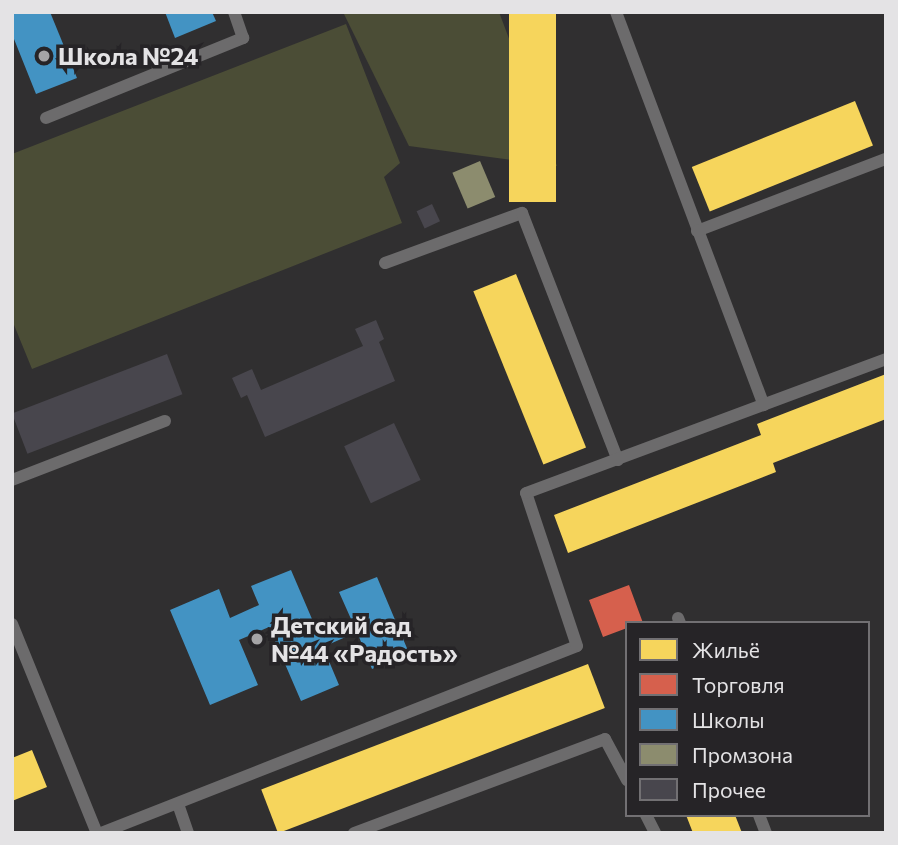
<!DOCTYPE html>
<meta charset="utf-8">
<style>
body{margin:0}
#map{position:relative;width:898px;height:845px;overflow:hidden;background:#302f30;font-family:Commissioner,sans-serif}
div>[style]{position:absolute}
.green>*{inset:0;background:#4b4d36}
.homes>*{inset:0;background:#f6d55c;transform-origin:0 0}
.shops>*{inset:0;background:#d6604d}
.schools>*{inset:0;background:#4393c3}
.industry>*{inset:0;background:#8c8c6e;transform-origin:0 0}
.building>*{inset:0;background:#48464d;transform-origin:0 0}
.service>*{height:12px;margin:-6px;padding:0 6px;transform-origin:6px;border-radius:6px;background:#6c6b6c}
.dots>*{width:19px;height:19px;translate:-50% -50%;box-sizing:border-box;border:4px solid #262427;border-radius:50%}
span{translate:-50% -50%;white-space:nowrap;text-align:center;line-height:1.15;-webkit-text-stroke:7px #262427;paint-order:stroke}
.poi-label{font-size:24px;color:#e4e3e5;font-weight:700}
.left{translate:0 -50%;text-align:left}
.frame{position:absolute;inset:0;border:14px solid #e4e3e5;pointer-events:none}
.legend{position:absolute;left:625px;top:621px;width:245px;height:196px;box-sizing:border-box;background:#262427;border:2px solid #727073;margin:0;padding:9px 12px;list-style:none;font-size:21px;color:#e4e3e5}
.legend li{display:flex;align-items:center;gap:14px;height:35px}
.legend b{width:35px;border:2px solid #727073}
</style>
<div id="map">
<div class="green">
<i style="clip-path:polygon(343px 12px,499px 12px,557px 166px,409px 146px)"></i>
<i style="clip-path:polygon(346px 24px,400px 163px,384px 177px,402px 223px,32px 369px,12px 320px,12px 154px)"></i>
</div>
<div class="homes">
<i style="left:509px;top:12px;width:47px;height:190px"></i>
<i style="left:855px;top:101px;width:48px;height:176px;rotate:68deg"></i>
<i style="left:516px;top:274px;width:187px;height:46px;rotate:68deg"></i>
<i style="clip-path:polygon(886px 374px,886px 419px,773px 463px,776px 472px,568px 553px,554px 515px,761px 435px,757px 424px)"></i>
<i style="left:588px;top:664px;width:47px;height:350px;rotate:69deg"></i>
<i style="clip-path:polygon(32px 750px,47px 787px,12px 801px,12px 758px)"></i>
<i style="clip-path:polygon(686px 815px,735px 815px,742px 833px,693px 833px)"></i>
</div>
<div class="shops">
<i style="clip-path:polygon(629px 585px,643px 623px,627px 623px,627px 628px,603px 637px,589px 600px)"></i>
</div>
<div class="schools">
<i style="clip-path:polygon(12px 12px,50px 12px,77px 78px,36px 94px,12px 34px)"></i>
<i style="clip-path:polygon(165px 12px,212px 12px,216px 21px,175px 38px)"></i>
<i style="clip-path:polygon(291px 570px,318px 633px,351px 619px,339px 592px,377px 577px,409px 653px,372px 669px,357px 632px,323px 647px,339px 685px,301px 701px,269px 627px,239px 640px,258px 685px,210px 705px,170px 610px,219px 589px,230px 618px,259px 605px,251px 586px)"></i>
</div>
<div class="industry">
<i style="left:480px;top:161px;width:39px;height:30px;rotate:67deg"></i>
</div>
<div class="building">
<i style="left:432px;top:204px;width:19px;height:17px;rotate:65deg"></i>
<i style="clip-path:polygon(376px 320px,384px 339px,379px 342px,395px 381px,265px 437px,247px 395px,241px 398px,232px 378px,252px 369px,261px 390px,363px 346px,355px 329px)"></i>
<i style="left:167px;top:354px;width:43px;height:166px;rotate:69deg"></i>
<i style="left:394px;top:423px;width:63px;height:55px;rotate:65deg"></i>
</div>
<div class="service">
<i style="left:616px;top:12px;width:420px;rotate:69.4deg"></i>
<i style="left:46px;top:118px;width:213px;rotate:-22.1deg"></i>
<i style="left:243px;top:38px;width:28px;rotate:-109deg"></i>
<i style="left:697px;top:231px;width:202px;rotate:-20.9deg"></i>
<i style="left:385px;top:263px;width:146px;rotate:-20.1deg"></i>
<i style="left:522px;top:213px;width:265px;rotate:68.8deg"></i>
<i style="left:12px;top:480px;width:164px;rotate:-21.1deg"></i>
<i style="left:678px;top:618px;width:5px;rotate:68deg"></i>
<i style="left:12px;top:624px;width:226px;rotate:67.9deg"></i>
<i style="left:178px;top:804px;width:31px;rotate:71deg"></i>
<i style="left:646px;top:815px;width:20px;rotate:63deg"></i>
<i style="left:759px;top:815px;width:19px;rotate:69deg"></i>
<i style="left:101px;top:833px;width:511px;rotate:-21.45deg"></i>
<i style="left:577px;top:646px;width:161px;rotate:-108.4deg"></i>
<i style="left:526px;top:493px;width:384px;rotate:-20.4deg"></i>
<i style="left:354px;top:833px;width:268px;rotate:-20.5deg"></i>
<i style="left:605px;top:739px;width:47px;rotate:61.8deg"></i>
</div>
<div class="dots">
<i style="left:44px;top:56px;background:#a5a4a6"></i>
<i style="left:257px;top:639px;background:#a5a4a6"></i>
</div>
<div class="poi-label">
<span class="left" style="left:58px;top:56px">Школа №24</span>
<span class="left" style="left:271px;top:639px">Детский сад<br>№44 «Радость»</span>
</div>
<div class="frame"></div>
<ul class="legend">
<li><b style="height:19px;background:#f6d55c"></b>Жильё</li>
<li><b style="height:19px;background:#d6604d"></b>Торговля</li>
<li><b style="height:19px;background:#4393c3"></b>Школы</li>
<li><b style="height:19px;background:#8c8c6e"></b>Промзона</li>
<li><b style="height:19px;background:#48464d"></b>Прочее</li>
</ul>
</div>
